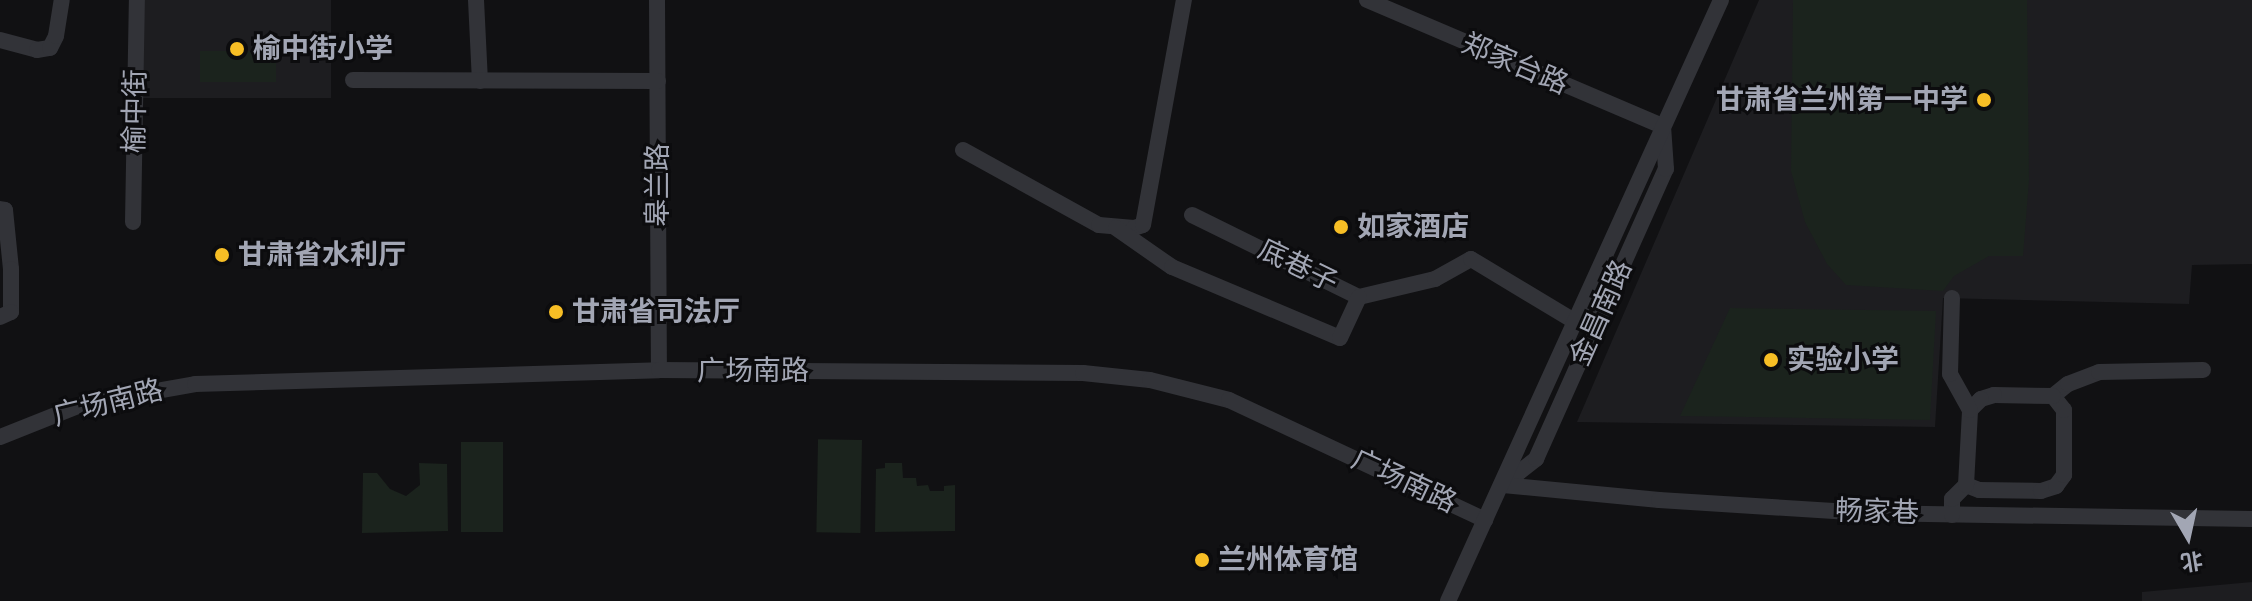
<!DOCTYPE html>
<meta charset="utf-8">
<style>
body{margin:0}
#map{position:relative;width:2252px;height:601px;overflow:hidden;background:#111113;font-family:Roboto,"Noto Sans SC",sans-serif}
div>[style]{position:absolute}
.built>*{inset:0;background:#1d1d20;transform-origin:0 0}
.green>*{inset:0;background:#1b231d;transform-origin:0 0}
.minor>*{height:16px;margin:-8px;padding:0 8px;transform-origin:8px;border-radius:8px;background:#323338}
.dots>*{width:22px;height:22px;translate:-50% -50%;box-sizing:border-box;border:4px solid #0c0c0e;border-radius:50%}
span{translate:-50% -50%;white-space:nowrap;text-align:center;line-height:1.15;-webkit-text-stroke:6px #0c0c0e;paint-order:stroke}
.poi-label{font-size:28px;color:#a2a6b4;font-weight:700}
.left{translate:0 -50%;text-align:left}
.right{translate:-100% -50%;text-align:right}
.street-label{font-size:28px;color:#a2a6b4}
.north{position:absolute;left:2148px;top:497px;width:80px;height:80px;-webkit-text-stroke:6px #0c0c0e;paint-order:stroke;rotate:171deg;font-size:22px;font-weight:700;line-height:32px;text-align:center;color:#a2a6b4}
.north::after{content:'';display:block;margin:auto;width:28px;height:36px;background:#a2a6b4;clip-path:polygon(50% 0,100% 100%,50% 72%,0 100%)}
</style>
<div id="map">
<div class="built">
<i style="left:143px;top:0;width:188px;height:98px"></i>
<i style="clip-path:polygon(1759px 0,2252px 0,2252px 264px,2192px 265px,2189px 304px,1943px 298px,1935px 427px,1577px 422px)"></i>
<i style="clip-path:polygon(2252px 582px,2252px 601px,2142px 601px,2142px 592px)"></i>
</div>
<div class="green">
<i style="clip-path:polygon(1793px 0,2027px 0,2029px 180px,2023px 256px,1989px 256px,1954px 276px,1943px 291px,1846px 285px,1827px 264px,1805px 222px,1791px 171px)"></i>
<i style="left:276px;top:51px;width:31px;height:76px;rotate:90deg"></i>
<i style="clip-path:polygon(1730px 308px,1936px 311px,1930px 420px,1680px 416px)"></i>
<i style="left:862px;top:440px;width:93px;height:44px;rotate:91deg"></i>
<i style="left:461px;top:442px;width:42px;height:90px"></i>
<i style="clip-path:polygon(419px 463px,447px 464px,448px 531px,362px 533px,363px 473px,377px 473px,390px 489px,406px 496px,420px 485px)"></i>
<i style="clip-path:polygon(885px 463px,902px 463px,903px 478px,916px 478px,917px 486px,928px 485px,930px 491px,944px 491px,944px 486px,955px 485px,955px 531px,875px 532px,876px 469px,885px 468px)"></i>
</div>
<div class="minor">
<i style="left:476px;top:0;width:81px;rotate:87.2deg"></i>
<i style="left:657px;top:0;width:370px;rotate:89.7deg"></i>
<i style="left:1367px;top:0;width:322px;rotate:23.1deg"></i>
<i style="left:0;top:40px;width:38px;rotate:15deg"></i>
<i style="left:37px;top:50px;width:13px;rotate:-9deg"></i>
<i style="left:50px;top:48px;width:13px;rotate:-63deg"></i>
<i style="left:56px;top:36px;width:36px;rotate:-81deg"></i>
<i style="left:353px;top:80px;width:305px;rotate:0.2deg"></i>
<i style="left:963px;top:150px;width:155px;rotate:28.9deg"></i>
<i style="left:1099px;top:225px;width:35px;rotate:5deg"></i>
<i style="left:1134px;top:228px;width:9px;rotate:-18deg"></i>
<i style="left:1143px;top:225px;width:229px;rotate:-79.7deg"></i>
<i style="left:0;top:209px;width:5px;rotate:11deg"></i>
<i style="left:5px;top:210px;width:59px;rotate:84.2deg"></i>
<i style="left:11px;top:269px;width:43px;rotate:90deg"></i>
<i style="left:11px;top:312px;width:12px;rotate:156deg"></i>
<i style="left:1192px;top:215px;width:186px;rotate:26.2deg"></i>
<i style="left:1359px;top:297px;width:78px;rotate:-13.3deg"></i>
<i style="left:1435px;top:279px;width:41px;rotate:-29.1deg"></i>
<i style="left:1471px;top:259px;width:122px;rotate:31deg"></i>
<i style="left:133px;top:222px;width:222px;rotate:-89deg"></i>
<i style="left:1116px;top:228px;width:68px;rotate:34.9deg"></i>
<i style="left:1172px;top:267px;width:182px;rotate:22.9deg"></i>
<i style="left:1340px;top:338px;width:45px;rotate:-65.1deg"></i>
<i style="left:2053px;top:396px;width:19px;rotate:-39deg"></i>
<i style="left:2068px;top:384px;width:33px;rotate:-21deg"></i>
<i style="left:2099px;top:372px;width:104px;rotate:-1.1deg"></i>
<i style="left:0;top:437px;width:89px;rotate:-21.7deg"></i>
<i style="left:83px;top:404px;width:114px;rotate:-10.1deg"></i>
<i style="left:195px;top:384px;width:464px;rotate:-1.7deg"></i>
<i style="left:659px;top:370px;width:424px;rotate:0.4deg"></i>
<i style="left:1083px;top:373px;width:67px;rotate:6deg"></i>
<i style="left:1150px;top:380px;width:81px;rotate:14.2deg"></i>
<i style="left:1229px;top:400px;width:283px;rotate:25.1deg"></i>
<i style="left:1504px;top:484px;width:41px;rotate:-38deg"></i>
<i style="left:1536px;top:459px;width:318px;rotate:-65.9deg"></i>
<i style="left:1666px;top:169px;width:39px;rotate:-94deg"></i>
<i style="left:1503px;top:485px;width:157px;rotate:5.5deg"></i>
<i style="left:1659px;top:500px;width:207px;rotate:3.6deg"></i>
<i style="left:1866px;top:513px;width:386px;rotate:0.9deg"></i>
<i style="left:1966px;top:485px;width:14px;rotate:21deg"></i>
<i style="left:1979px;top:490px;width:62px;rotate:0.9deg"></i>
<i style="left:2041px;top:491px;width:16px;rotate:-18deg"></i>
<i style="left:2056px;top:486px;width:14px;rotate:-54deg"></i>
<i style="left:2064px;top:475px;width:65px;rotate:-90deg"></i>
<i style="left:2064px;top:410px;width:18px;rotate:-128deg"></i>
<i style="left:2053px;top:396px;width:59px;rotate:-179deg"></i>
<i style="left:1994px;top:395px;width:14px;rotate:163deg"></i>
<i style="left:1981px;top:399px;width:16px;rotate:135deg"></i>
<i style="left:1952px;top:515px;width:16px;rotate:-90deg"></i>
<i style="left:1952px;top:499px;width:20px;rotate:-45deg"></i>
<i style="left:1966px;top:485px;width:75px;rotate:-86.9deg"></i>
<i style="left:1970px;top:410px;width:41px;rotate:-119.1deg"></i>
<i style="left:1950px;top:374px;width:76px;rotate:-88.5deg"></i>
<i style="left:1448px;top:601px;width:660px;rotate:-65.57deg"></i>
</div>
<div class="dots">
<i style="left:237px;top:49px;background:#f7be25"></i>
<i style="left:1984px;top:100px;background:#f7be25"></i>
<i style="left:1341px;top:227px;background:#f7be25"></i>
<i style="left:222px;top:255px;background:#f7be25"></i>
<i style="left:556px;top:312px;background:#f7be25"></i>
<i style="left:1771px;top:360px;background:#f7be25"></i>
<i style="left:1202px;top:560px;background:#f7be25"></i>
</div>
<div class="poi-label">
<span class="left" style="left:253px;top:49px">榆中街小学</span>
<span class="right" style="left:1968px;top:100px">甘肃省兰州第一中学</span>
<span class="left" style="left:1357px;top:227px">如家酒店</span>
<span class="left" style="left:238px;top:255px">甘肃省水利厅</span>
<span class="left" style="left:572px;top:312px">甘肃省司法厅</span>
<span class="left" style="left:1787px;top:360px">实验小学</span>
<span class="left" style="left:1218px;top:560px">兰州体育馆</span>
</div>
<div class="street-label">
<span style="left:1515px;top:64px;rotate:23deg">郑家台路</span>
<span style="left:135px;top:111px;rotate:-89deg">榆中街</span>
<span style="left:658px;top:185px;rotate:-90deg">皋兰路</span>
<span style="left:1298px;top:266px;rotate:26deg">底巷子</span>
<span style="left:1601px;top:313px;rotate:-66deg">金昌南路</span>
<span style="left:753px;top:371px">广场南路</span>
<span style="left:108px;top:403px;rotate:-14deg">广场南路</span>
<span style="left:1404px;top:481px;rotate:25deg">广场南路</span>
<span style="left:1877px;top:512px;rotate:2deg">畅家巷</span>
</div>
<div class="north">北</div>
</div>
